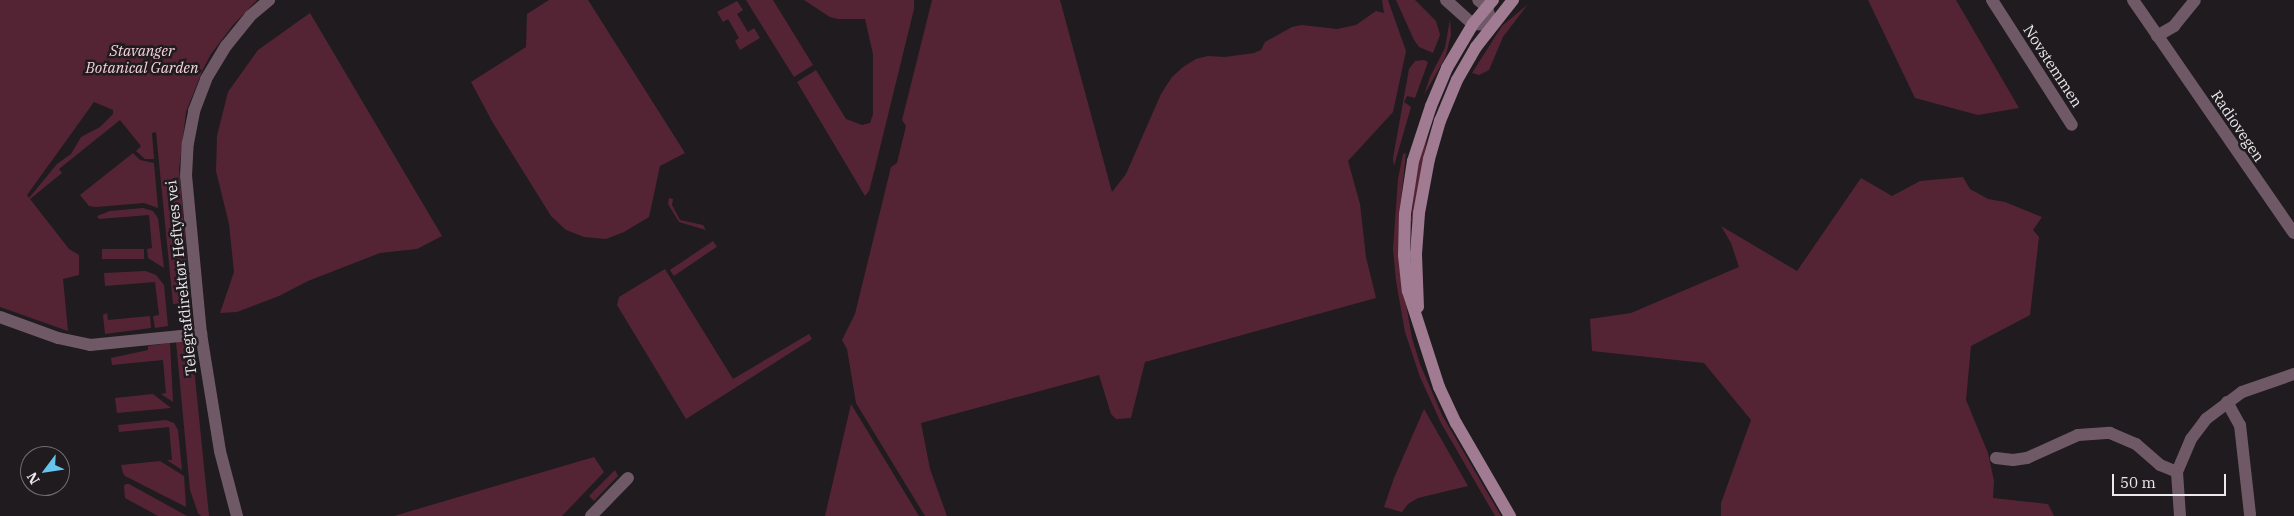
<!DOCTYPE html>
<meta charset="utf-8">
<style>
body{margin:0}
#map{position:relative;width:2294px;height:516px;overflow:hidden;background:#1f1b1f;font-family:"IBM Plex Serif",serif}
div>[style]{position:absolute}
.green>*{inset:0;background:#552434;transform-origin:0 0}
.minor>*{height:12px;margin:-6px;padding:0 6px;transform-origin:6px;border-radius:6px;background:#705966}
.tertiary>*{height:12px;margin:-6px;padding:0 6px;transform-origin:6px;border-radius:6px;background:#705966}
.secondary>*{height:12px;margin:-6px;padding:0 6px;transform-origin:6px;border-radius:6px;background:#a07b91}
span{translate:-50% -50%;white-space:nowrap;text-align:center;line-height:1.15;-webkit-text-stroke:5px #1f1b1f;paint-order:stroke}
.park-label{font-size:15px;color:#f9d2db;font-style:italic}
.street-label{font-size:15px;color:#ece9ec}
.north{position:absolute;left:20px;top:446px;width:50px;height:50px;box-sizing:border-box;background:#1f1b1f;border:1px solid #716d71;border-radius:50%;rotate:239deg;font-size:14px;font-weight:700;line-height:20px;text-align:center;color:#ece9ec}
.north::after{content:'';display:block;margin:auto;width:18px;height:22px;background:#65c5ee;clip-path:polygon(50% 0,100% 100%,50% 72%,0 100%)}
.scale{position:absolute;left:2112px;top:474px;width:114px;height:22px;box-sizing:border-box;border:2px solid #ece9ec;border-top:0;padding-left:6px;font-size:15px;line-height:18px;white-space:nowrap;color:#ece9ec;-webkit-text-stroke:4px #1f1b1f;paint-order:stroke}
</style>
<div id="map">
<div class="green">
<i style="clip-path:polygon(evenodd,0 0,257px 0,233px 25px,211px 54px,203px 69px,186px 112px,179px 170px,191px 302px,173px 304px,156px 132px,152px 133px,154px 159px,145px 159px,136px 151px,141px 146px,120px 120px,59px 169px,62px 173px,30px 199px,69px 249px,79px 255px,79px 275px,63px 279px,68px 331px,0 307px,0 0,94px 102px,113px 110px,113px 114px,100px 127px,81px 137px,71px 154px,57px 164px,29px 198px,27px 195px,94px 102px)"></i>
<i style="clip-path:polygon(549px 0,588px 0,685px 153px,660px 166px,649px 217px,624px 232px,606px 239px,584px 237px,566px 230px,551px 216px,493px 123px,471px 82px,526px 47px,527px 14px)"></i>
<i style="clip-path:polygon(746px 0,773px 0,813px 65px,794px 77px)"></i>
<i style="clip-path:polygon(804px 0,914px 0,914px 9px,875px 168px,869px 191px,865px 196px,797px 82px,816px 70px,846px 119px,862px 125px,870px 123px,873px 114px,873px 54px,865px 19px,838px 19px,830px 17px)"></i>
<i style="clip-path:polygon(932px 0,1060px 0,1112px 192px,1126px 174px,1161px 94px,1172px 77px,1183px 67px,1196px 59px,1208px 56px,1225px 57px,1254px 53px,1261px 50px,1265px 42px,1292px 27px,1302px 25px,1337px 29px,1356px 25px,1376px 11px,1384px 13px,1382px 0,1388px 0,1406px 51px,1393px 112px,1348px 161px,1360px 204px,1366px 257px,1376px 298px,1145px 362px,1131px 418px,1116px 419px,1111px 414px,1099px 375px,921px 423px,930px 469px,947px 516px,925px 516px,856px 403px,847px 349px,842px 340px,855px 314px,891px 167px,897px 163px,906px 126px,902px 120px)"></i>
<i style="clip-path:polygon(1396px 0,1415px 0,1436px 21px,1440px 35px,1433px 53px,1419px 47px,1414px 40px)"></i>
<i style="clip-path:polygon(1868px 0,1956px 0,2019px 108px,1978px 115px,1915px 98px)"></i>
<i style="clip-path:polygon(737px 1px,743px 10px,737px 14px,748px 32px,754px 28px,760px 38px,740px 50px,735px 41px,739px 38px,728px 19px,723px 22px,717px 12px)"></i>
<i style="clip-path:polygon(1528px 4px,1503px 37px,1489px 70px,1479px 75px,1472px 73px,1502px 26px)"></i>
<i style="clip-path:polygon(310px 13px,442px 236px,417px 249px,380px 253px,308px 281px,279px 296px,237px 312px,220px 313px,234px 272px,229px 224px,216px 171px,217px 136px,228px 92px,258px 50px)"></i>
<i style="clip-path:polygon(1450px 19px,1451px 35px,1445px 58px,1424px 95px,1430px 77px,1445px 48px)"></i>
<i style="clip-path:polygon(1424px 60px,1428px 62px,1415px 98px,1407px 96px,1404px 102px,1411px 107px,1394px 166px,1393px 158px,1409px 69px,1415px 61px)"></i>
<i style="clip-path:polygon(1428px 134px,1412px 221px,1411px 221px,1418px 159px)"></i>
<i style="clip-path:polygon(133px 153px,140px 160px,154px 163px,158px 208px,144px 203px,96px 207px,89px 206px,80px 195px)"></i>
<i style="clip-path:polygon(1406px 153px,1400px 209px,1401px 276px,1412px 338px,1420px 364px,1442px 415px,1501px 516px,1495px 516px,1441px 423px,1420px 377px,1405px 332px,1396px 281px,1393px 249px,1398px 179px,1403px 154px)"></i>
<i style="clip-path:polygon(1963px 177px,1970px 189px,1988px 199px,2005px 202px,2042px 217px,2033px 230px,2039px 237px,2030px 315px,1971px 346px,1966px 400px,1988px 453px,1994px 481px,1993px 498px,2048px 504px,2054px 516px,1721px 516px,1721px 503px,1751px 420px,1704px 363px,1592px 351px,1590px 319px,1631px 313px,1739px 267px,1731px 243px,1721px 226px,1797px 271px,1861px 178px,1892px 196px,1920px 181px)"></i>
<i style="clip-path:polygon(669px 198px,673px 199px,672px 205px,680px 220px,703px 225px,706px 230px,679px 222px,668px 204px)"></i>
<i style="clip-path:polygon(143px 208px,153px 211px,158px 218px,164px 268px,148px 258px,147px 249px,152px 248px,149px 215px,99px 219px,97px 216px,110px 211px)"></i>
<i style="left:713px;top:241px;width:7px;height:52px;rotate:56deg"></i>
<i style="left:144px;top:249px;width:10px;height:42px;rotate:90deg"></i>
<i style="clip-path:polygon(665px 269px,733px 379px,809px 334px,812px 339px,686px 419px,617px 305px,619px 297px)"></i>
<i style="clip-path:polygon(146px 271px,156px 275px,164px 285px,168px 326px,155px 328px,153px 316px,159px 315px,155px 282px,105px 286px,104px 273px)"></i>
<i style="clip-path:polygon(107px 313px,108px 320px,150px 316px,151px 328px,105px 334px,103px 315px)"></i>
<i style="clip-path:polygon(176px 342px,184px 342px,192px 348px,209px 516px,201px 516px,198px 513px,190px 490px)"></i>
<i style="clip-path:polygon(170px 343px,173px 402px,161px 394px,166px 393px,163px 360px,112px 365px,111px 358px,148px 350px,148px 346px)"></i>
<i style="clip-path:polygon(153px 394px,171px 408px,117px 413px,115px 398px)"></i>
<i style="clip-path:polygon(851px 404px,919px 516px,825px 516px)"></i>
<i style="clip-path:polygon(1424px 409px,1468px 486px,1418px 498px,1408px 504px,1402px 512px,1384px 507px,1394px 478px)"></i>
<i style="clip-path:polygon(166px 420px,174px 423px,178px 430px,182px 470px,167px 460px,172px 460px,169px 427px,119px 432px,118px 425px)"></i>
<i style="clip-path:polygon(594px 457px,604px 472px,562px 516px,394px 516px)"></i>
<i style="clip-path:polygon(160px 461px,184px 476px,186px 507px,125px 476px,123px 473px,121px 465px)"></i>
<i style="clip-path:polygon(615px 470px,618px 476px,594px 501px,589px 496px)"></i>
<i style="clip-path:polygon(126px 484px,129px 484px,187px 516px,158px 516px,125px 498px,124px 486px)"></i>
</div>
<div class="minor">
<i style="left:1446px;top:0;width:36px;rotate:42deg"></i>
<i style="left:1473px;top:24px;width:19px;rotate:3deg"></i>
<i style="left:1492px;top:25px;width:19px;rotate:-106deg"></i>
<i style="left:1487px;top:7px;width:11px;rotate:-142deg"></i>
<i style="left:1992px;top:0;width:148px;rotate:57.4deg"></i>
<i style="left:2133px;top:0;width:283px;rotate:55.4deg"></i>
<i style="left:2157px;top:36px;width:20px;rotate:-30deg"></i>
<i style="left:2174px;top:26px;width:33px;rotate:-51deg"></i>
<i style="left:0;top:317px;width:62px;rotate:19.9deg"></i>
<i style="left:58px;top:338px;width:33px;rotate:12deg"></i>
<i style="left:90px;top:345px;width:112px;rotate:-5.7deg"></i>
<i style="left:2227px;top:402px;width:26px;rotate:61deg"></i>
<i style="left:2240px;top:425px;width:90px;rotate:83.6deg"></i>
<i style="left:1996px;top:458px;width:17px;rotate:7deg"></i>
<i style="left:2013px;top:460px;width:14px;rotate:-8deg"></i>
<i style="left:2027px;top:458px;width:56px;rotate:-24.3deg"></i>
<i style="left:2078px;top:435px;width:32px;rotate:-4deg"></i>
<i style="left:2110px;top:433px;width:28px;rotate:23deg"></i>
<i style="left:2136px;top:444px;width:32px;rotate:41deg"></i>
<i style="left:2160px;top:465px;width:18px;rotate:22deg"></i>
<i style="left:237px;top:516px;width:67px;rotate:-104.7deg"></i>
<i style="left:220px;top:451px;width:119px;rotate:-99.2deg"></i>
<i style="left:201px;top:334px;width:159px;rotate:-95.4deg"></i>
<i style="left:186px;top:176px;width:33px;rotate:-87deg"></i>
<i style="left:188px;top:143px;width:33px;rotate:-79deg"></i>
<i style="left:194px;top:111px;width:34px;rotate:-69deg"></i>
<i style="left:206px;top:79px;width:39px;rotate:-59deg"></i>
<i style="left:226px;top:46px;width:38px;rotate:-51deg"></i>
<i style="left:250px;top:16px;width:25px;rotate:-40deg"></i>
<i style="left:591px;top:516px;width:53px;rotate:-45.8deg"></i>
</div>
<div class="tertiary">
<i style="left:2180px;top:516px;width:44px;rotate:-93.9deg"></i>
<i style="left:2177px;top:472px;width:36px;rotate:-67deg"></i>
<i style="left:2191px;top:439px;width:25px;rotate:-53deg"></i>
<i style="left:2206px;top:419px;width:45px;rotate:-36.9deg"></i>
<i style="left:2242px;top:392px;width:55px;rotate:-19.1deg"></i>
</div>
<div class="secondary">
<i style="left:1493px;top:0;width:31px;rotate:130deg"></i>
<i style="left:1473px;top:24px;width:51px;rotate:120.6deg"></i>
<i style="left:1447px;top:68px;width:41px;rotate:112.8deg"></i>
<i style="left:1431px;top:106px;width:58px;rotate:108.1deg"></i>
<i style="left:1413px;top:161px;width:54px;rotate:98.6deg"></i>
<i style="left:1405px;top:214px;width:41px;rotate:91.4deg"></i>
<i style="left:1404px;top:255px;width:36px;rotate:84deg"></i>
<i style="left:1408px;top:291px;width:101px;rotate:72.1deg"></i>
<i style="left:1439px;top:387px;width:40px;rotate:65deg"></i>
<i style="left:1456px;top:423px;width:108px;rotate:59.9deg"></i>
<i style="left:1418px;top:307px;width:53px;rotate:-92.2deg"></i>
<i style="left:1416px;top:254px;width:41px;rotate:-85.8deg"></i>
<i style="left:1419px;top:213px;width:55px;rotate:-79.5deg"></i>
<i style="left:1429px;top:159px;width:40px;rotate:-74deg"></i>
<i style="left:1440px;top:121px;width:44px;rotate:-67.5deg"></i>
<i style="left:1457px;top:80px;width:38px;rotate:-60deg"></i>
<i style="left:1476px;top:47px;width:60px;rotate:-51.8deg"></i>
</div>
<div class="park-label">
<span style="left:142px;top:59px">Stavanger<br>Botanical Garden</span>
</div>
<div class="street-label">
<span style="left:2053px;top:66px;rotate:57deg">Novstemmen</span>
<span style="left:2238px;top:126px;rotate:56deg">Radiovegen</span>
<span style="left:181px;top:278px;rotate:-96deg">Telegrafdirektør Heftyes vei</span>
</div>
<div class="north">N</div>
<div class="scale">50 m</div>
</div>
